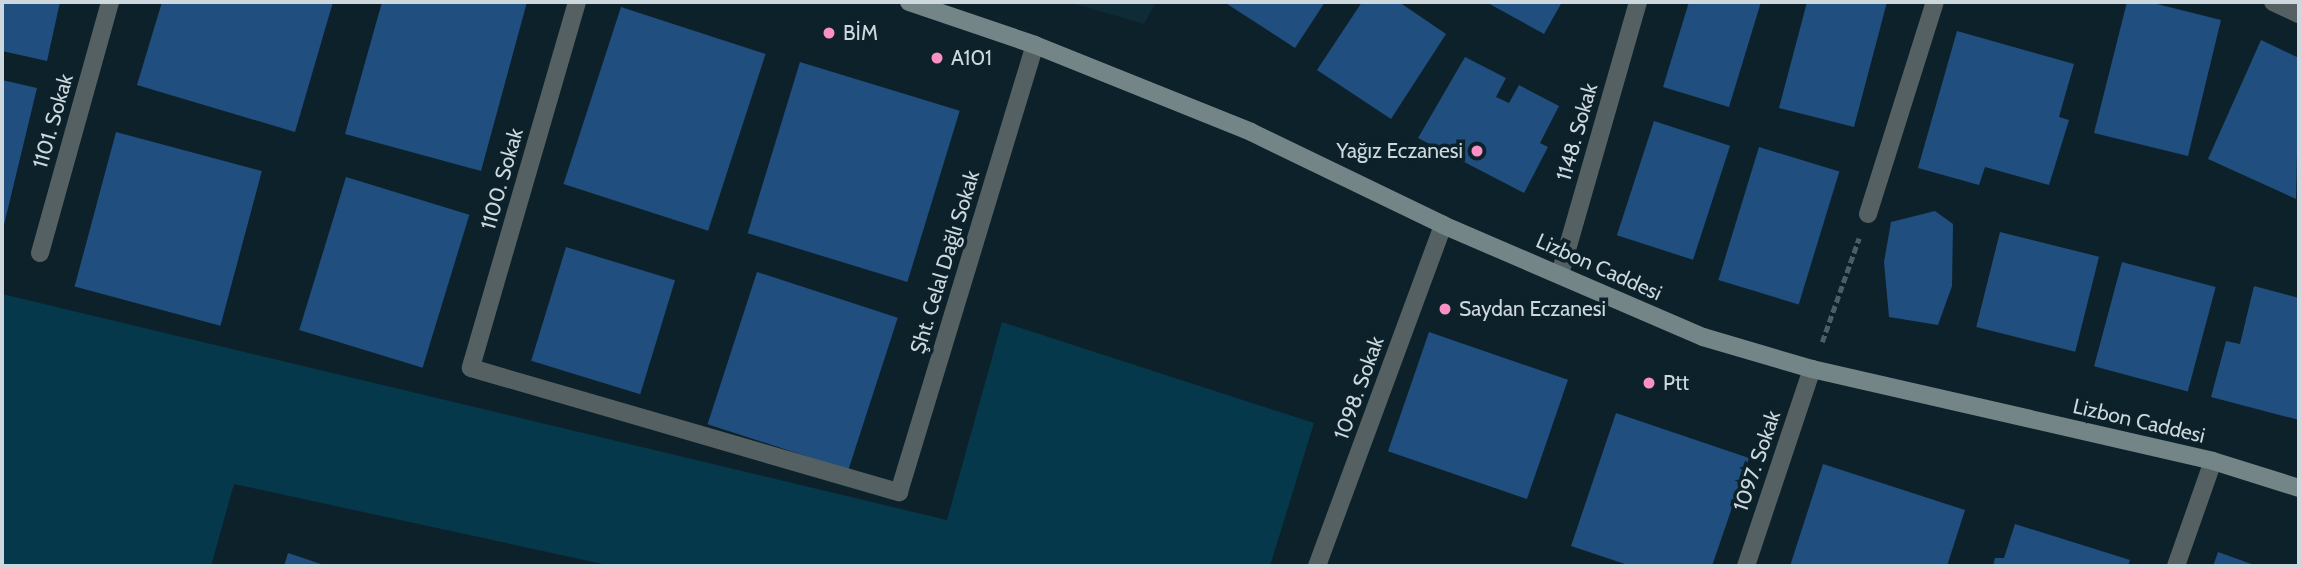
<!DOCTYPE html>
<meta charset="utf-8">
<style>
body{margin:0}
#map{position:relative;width:2301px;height:568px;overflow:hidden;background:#0d212a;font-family:Cabin,sans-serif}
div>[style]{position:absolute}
.built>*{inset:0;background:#0e2b36}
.green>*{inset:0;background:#05384b}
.building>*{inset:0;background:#204e7e;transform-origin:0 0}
.path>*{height:4.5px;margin-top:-2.25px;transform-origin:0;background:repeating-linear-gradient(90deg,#4c5d65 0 7px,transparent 0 10.5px)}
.minor>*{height:18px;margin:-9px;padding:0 9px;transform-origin:9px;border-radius:9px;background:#546061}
.secondary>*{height:18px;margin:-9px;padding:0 9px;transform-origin:9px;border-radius:9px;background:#738587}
.dots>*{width:19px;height:19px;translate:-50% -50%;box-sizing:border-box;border:4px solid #0d212a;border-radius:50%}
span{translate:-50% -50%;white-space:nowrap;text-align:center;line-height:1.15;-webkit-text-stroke:7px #0d212a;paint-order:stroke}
.poi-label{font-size:21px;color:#ccd8dd}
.left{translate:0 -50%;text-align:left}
.right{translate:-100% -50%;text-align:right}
.street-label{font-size:21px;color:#ccd8dd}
.frame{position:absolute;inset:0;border:4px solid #ccd8dd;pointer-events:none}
</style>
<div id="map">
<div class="built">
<i style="clip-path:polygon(1068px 2px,1156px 2px,1144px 24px)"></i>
</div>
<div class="green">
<i style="clip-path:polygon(2px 294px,947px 520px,1002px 322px,1314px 423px,1270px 566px,612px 566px,234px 484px,211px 566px,2px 566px)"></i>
</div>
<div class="building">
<i style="clip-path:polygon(2px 2px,60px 2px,47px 61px,2px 51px)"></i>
<i style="clip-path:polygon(162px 2px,333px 2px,295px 132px,137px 85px)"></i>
<i style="clip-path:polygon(382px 2px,527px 2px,481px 171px,345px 134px)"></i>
<i style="clip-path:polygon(1224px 2px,1325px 2px,1295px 48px)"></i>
<i style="clip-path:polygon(1362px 2px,1399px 2px,1446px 34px,1391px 119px,1317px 70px)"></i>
<i style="clip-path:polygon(1486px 2px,1562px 2px,1544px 34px)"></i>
<i style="clip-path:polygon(1689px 2px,1761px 2px,1729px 107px,1663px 87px)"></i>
<i style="clip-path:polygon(1807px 2px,1887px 2px,1854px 127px,1779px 108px)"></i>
<i style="clip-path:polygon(2127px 2px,2149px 2px,2221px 20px,2188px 156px,2094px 133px)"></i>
<i style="left:621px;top:7px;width:152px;height:186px;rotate:18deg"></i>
<i style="clip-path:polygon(1957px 31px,2074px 64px,2059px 117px,2069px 120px,2049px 185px,1985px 167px,1979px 185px,1918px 168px)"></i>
<i style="clip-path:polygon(2261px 40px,2299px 58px,2296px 199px,2208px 159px)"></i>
<i style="clip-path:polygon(1465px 57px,1506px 78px,1496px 97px,1509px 103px,1519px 85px,1559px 106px,1540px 143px,1548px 147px,1524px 193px,1418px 138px)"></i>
<i style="left:800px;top:62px;width:167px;height:179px;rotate:17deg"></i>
<i style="clip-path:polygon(2px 80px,37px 88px,3px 229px,2px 229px)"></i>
<i style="left:1654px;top:121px;width:80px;height:120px;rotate:18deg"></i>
<i style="left:116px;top:132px;width:151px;height:160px;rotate:15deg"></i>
<i style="left:1759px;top:147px;width:84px;height:139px;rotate:17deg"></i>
<i style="left:346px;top:177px;width:129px;height:160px;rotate:17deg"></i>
<i style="clip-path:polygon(1935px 211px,1953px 224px,1952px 286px,1938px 325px,1889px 317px,1884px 262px,1891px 222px)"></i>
<i style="left:2000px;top:232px;width:102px;height:98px;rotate:14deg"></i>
<i style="left:566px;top:247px;width:114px;height:119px;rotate:17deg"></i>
<i style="left:2122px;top:262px;width:97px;height:108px;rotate:15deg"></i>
<i style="left:757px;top:272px;width:148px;height:160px;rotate:18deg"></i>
<i style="clip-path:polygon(2254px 286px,2299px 298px,2299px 420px,2211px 397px,2226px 341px,2240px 344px)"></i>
<i style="left:1429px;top:332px;width:147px;height:126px;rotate:19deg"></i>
<i style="clip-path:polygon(1616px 413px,1749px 458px,1712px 566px,1631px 566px,1571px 546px)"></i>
<i style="clip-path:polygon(1823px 464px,1965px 510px,1947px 566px,1790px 566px)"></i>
<i style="clip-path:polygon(2015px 524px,2130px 560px,2128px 566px,1993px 566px,1995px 558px,2004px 558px)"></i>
<i style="clip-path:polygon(2218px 552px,2257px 566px,2213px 566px)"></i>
<i style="clip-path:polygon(288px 553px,327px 566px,284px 566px)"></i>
</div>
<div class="path">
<i style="left:1822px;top:342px;width:110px;rotate:-70.4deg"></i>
</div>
<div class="minor">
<i style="left:577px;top:2px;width:381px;rotate:106.2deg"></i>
<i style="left:471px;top:368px;width:446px;rotate:16.2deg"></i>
<i style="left:899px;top:492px;width:467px;rotate:-73.1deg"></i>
<i style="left:2273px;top:2px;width:29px;rotate:25deg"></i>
<i style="left:1868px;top:214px;width:222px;rotate:-72.5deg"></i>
<i style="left:40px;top:253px;width:261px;rotate:-74.4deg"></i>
<i style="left:1560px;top:274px;width:283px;rotate:-74deg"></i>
<i style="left:1317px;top:566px;width:364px;rotate:-69.7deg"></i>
<i style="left:1746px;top:566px;width:208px;rotate:-71.5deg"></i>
<i style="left:2176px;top:566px;width:111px;rotate:-70.6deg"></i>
</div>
<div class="secondary">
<i style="left:909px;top:2px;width:133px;rotate:18.8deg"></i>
<i style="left:1035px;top:45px;width:233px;rotate:21.9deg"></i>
<i style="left:1251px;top:132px;width:213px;rotate:25.8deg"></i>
<i style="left:1443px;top:225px;width:283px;rotate:23.3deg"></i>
<i style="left:1703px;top:337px;width:114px;rotate:16.4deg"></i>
<i style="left:1812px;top:369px;width:411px;rotate:12.9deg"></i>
<i style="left:2213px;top:461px;width:90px;rotate:17.4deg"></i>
</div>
<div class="dots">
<i style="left:829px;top:33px;background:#fb8fc6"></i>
<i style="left:937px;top:58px;background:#fb8fc6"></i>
<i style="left:1477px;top:151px;background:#fb8fc6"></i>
<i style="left:1445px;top:309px;background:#fb8fc6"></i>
<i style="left:1649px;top:383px;background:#fb8fc6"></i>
</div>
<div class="poi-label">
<span class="left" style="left:843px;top:33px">BİM</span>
<span class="left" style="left:951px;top:58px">A101</span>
<span class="right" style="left:1463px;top:151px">Yağız Eczanesi</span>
<span class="left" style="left:1459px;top:309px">Saydan Eczanesi</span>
<span class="left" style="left:1663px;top:383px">Ptt</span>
</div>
<div class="street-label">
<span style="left:53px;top:121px;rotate:-74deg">1101. Sokak</span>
<span style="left:1577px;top:132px;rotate:-74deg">1148. Sokak</span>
<span style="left:502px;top:179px;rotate:-74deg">1100. Sokak</span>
<span style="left:945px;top:262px;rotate:-73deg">Şht. Celal Dağlı Sokak</span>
<span style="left:1599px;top:267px;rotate:24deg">Lizbon Caddesi</span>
<span style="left:1359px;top:388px;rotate:-70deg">1098. Sokak</span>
<span style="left:2139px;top:421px;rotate:13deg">Lizbon Caddesi</span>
<span style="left:1757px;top:461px;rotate:-71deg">1097. Sokak</span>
</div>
<div class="frame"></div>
</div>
